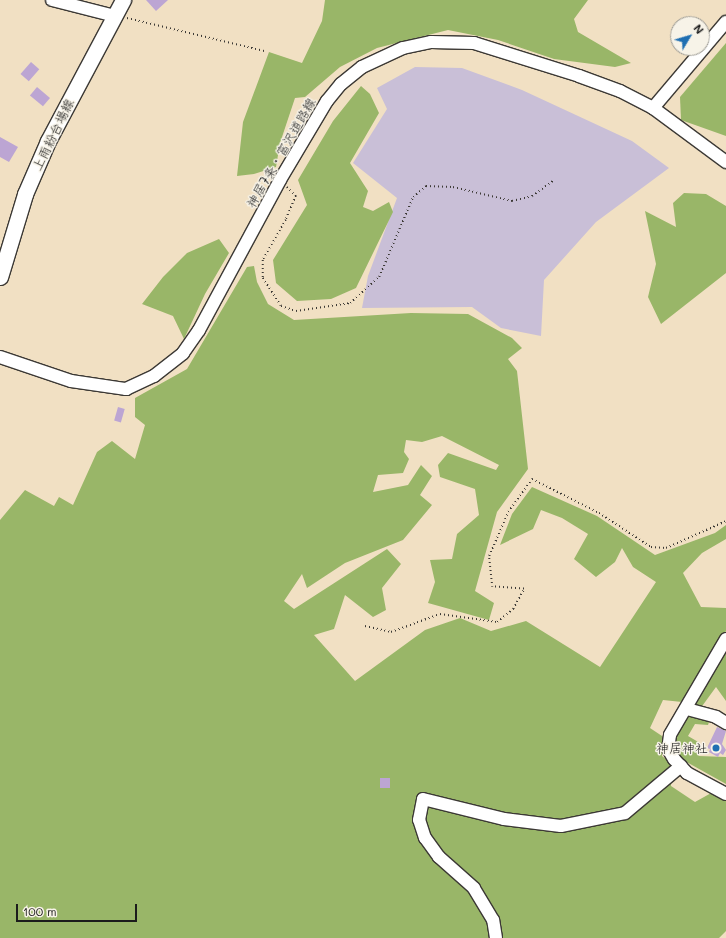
<!DOCTYPE html>
<meta charset="utf-8">
<style>
body{margin:0}
#map{position:relative;width:726px;height:938px;overflow:hidden;background:#f1e0c3;font-family:Mali,"Klee One",sans-serif}
div>[style]{position:absolute}
.industrial>*{inset:0;background:#c9bfd7}
.forest>*{inset:0;background:#99b668}
.building>*{inset:0;background:#bca5d3;transform-origin:0 0}
.path>*{height:1.5px;margin-top:-0.75px;transform-origin:0;background:repeating-linear-gradient(90deg,#3c3935 0 1px,transparent 0 4px)}
.roads{filter:drop-shadow(1px 0 #3c3935) drop-shadow(-1px 0 #3c3935) drop-shadow(0 1px #3c3935) drop-shadow(0 -1px #3c3935)}
.minor>*{height:12px;margin:-6px;padding:0 6px;transform-origin:6px;border-radius:6px;background:#fff}
.major>*{height:15px;margin:-7.5px;padding:0 7.5px;transform-origin:7.5px;border-radius:7.5px;background:#fff}
.dots>*{width:11px;height:11px;translate:-50% -50%;box-sizing:border-box;border:2px solid #f7f3e8;border-radius:50%}
span{translate:-50% -50%;white-space:nowrap;text-align:center;line-height:1.15;-webkit-text-stroke:3px #f7f3e8;paint-order:stroke}
.street-label{font-size:13px;color:#1c1c1c}
.poi-label{font-size:13px;color:#1c1c1c}
.right{translate:-100% -50%;text-align:right}
.north{position:absolute;left:670px;top:16px;width:40px;height:40px;box-sizing:border-box;background:#f7f3e8;border:1px solid #9f9d96;border-radius:50%;rotate:52deg;font-size:11px;font-weight:700;line-height:16px;text-align:center;color:#1c1c1c}
.north::after{content:'';display:block;margin:auto;width:14px;height:18px;background:#1f6fb2;clip-path:polygon(50% 0,100% 100%,50% 72%,0 100%)}
.scale{position:absolute;left:16px;top:904px;width:121px;height:18px;box-sizing:border-box;border:2px solid #1c1c1c;border-top:0;padding-left:5px;font-size:12px;line-height:14px;white-space:nowrap;color:#1c1c1c;-webkit-text-stroke:3px #f7f3e8;paint-order:stroke}
</style>
<div id="map">
<div class="industrial">
<i style="clip-path:polygon(415px 67px,462px 68px,522px 90px,632px 141px,669px 168px,596px 222px,544px 280px,541px 336px,501px 328px,472px 307px,362px 308px,368px 276px,397px 198px,353px 163px,387px 109px,377px 88px)"></i>
</div>
<div class="forest">
<i style="clip-path:polygon(325px 0,588px 0,574px 19px,578px 32px,631px 63px,615px 67px,554px 59px,498px 40px,448px 30px,377px 48px,340px 67px,305px 97px,295px 98px,280px 143px,276px 167px,254px 174px,237px 176px,243px 122px,269px 52px,302px 63px,322px 21px)"></i>
<i style="clip-path:polygon(726px 43px,726px 136px,681px 120px,680px 97px)"></i>
<i style="clip-path:polygon(361px 86px,370px 94px,379px 113px,350px 163px,368px 191px,363px 207px,373px 211px,389px 202px,393px 212px,356px 288px,331px 299px,297px 301px,276px 283px,273px 260px,307px 205px,298px 180px,333px 121px)"></i>
<i style="clip-path:polygon(684px 193px,706px 194px,726px 206px,726px 273px,661px 324px,648px 297px,656px 264px,645px 211px,676px 227px,673px 203px)"></i>
<i style="clip-path:polygon(219px 239px,229px 253px,205px 294px,184px 339px,173px 316px,142px 304px,163px 277px,187px 253px)"></i>
<i style="clip-path:polygon(254px 266px,257px 282px,268px 304px,294px 320px,411px 313px,468px 314px,512px 338px,522px 348px,508px 359px,517px 371px,528px 469px,497px 512px,475px 591px,494px 603px,489px 620px,428px 603px,435px 582px,430px 560px,452px 559px,457px 534px,479px 515px,475px 489px,440px 477px,438px 465px,448px 453px,496px 470px,499px 465px,442px 436px,422px 442px,406px 440px,404px 452px,409px 459px,403px 473px,378px 475px,373px 492px,408px 485px,421px 465px,432px 476px,420px 495px,432px 505px,403px 540px,345px 563px,307px 588px,302px 574px,284px 601px,294px 609px,387px 549px,401px 564px,382px 588px,386px 610px,373px 617px,345px 595px,334px 629px,314px 635px,355px 681px,425px 630px,460px 618px,491px 631px,526px 621px,600px 667px,656px 582px,633px 567px,622px 548px,615px 562px,596px 577px,574px 559px,588px 534px,562px 518px,541px 510px,533px 529px,500px 545px,512px 514px,532px 487px,597px 516px,655px 555px,715px 533px,726px 525px,726px 539px,702px 553px,683px 573px,701px 607px,726px 608px,726px 631px,682px 702px,663px 700px,650px 728px,662px 736px,662px 756px,672px 764px,671px 786px,695px 802px,713px 792px,726px 799px,726px 931px,719px 938px,0 938px,0 520px,25px 490px,54px 506px,59px 497px,73px 505px,97px 452px,112px 441px,135px 459px,145px 425px,135px 417px,135px 398px,187px 369px,247px 267px)"></i>
<i style="clip-path:polygon(726px 652px,726px 701px,716px 687px,700px 709px,695px 704px)"></i>
<i style="clip-path:polygon(689px 713px,710px 719px,708px 725px,695px 724px,688px 736px,700px 743px,699px 756px,726px 757px,726px 784px,683px 760px,676px 750px,675px 737px)"></i>
</div>
<div class="building">
<i style="clip-path:polygon(146px 0,168px 0,156px 11px)"></i>
<i style="left:31px;top:62px;width:11px;height:16px;rotate:41deg"></i>
<i style="left:37px;top:87px;width:17px;height:11px;rotate:40deg"></i>
<i style="clip-path:polygon(0 137px,18px 147px,9px 162px,0 157px)"></i>
<i style="left:118px;top:407px;width:7px;height:14px;rotate:16deg"></i>
<i style="clip-path:polygon(717px 727px,726px 731px,722px 744px,726px 750px,723px 755px,720px 753px,718px 757px,709px 752px,710px 749px,707px 748px)"></i>
<i style="left:380px;top:778px;width:10px;height:10px"></i>
</div>
<div class="path">
<i style="left:127px;top:18px;width:141px;rotate:13.5deg"></i>
<i style="left:287px;top:187px;width:13px;rotate:45deg"></i>
<i style="left:296px;top:196px;width:26px;rotate:113deg"></i>
<i style="left:286px;top:220px;width:46px;rotate:119.9deg"></i>
<i style="left:263px;top:260px;width:18px;rotate:90deg"></i>
<i style="left:263px;top:278px;width:33px;rotate:57deg"></i>
<i style="left:281px;top:306px;width:16px;rotate:18deg"></i>
<i style="left:296px;top:311px;width:55px;rotate:-8.4deg"></i>
<i style="left:350px;top:303px;width:39px;rotate:-42deg"></i>
<i style="left:379px;top:277px;width:87px;rotate:-67deg"></i>
<i style="left:413px;top:197px;width:17px;rotate:-40deg"></i>
<i style="left:426px;top:186px;width:27px;rotate:2deg"></i>
<i style="left:453px;top:187px;width:61px;rotate:13.3deg"></i>
<i style="left:512px;top:201px;width:21px;rotate:-14deg"></i>
<i style="left:532px;top:196px;width:27px;rotate:-36deg"></i>
<i style="left:365px;top:626px;width:27px;rotate:13deg"></i>
<i style="left:391px;top:632px;width:52px;rotate:-20.2deg"></i>
<i style="left:440px;top:614px;width:58px;rotate:8deg"></i>
<i style="left:497px;top:622px;width:21px;rotate:-39deg"></i>
<i style="left:513px;top:609px;width:23px;rotate:-61deg"></i>
<i style="left:524px;top:589px;width:32px;rotate:-176deg"></i>
<i style="left:492px;top:587px;width:31px;rotate:-96deg"></i>
<i style="left:489px;top:556px;width:48px;rotate:-66.6deg"></i>
<i style="left:508px;top:512px;width:41px;rotate:-54deg"></i>
<i style="left:532px;top:479px;width:75px;rotate:26.9deg"></i>
<i style="left:599px;top:513px;width:62px;rotate:33.2deg"></i>
<i style="left:651px;top:547px;width:15px;rotate:4deg"></i>
<i style="left:666px;top:548px;width:66px;rotate:-24.2deg"></i>
</div>
<div class="roads">
<div class="minor">
<i style="left:52px;top:0;width:65px;rotate:14.3deg"></i>
<i style="left:653px;top:108px;width:113px;rotate:-49.7deg"></i>
<i style="left:0;top:357px;width:75px;rotate:18.7deg"></i>
<i style="left:71px;top:381px;width:56px;rotate:8.3deg"></i>
<i style="left:126px;top:389px;width:31px;rotate:-25deg"></i>
<i style="left:154px;top:376px;width:37px;rotate:-38deg"></i>
<i style="left:183px;top:353px;width:28px;rotate:-55deg"></i>
<i style="left:199px;top:330px;width:170px;rotate:-61.6deg"></i>
<i style="left:280px;top:180px;width:92px;rotate:-59.3deg"></i>
<i style="left:327px;top:101px;width:22px;rotate:-51deg"></i>
<i style="left:341px;top:84px;width:27px;rotate:-39deg"></i>
<i style="left:362px;top:67px;width:45px;rotate:-24.9deg"></i>
<i style="left:403px;top:48px;width:29px;rotate:-12deg"></i>
<i style="left:431px;top:42px;width:43px;rotate:1.3deg"></i>
<i style="left:474px;top:43px;width:110px;rotate:17.4deg"></i>
<i style="left:579px;top:76px;width:44px;rotate:20.1deg"></i>
<i style="left:620px;top:91px;width:37px;rotate:27deg"></i>
<i style="left:653px;top:108px;width:91px;rotate:36.5deg"></i>
<i style="left:726px;top:639px;width:111px;rotate:120.3deg"></i>
<i style="left:670px;top:735px;width:14px;rotate:98deg"></i>
<i style="left:668px;top:749px;width:12px;rotate:59deg"></i>
<i style="left:674px;top:759px;width:19px;rotate:47deg"></i>
<i style="left:687px;top:773px;width:44px;rotate:28.3deg"></i>
<i style="left:687px;top:709px;width:30px;rotate:15deg"></i>
<i style="left:716px;top:717px;width:12px;rotate:31deg"></i>
<i style="left:496px;top:938px;width:18px;rotate:-99deg"></i>
<i style="left:493px;top:920px;width:37px;rotate:-121deg"></i>
<i style="left:474px;top:888px;width:47px;rotate:-138.5deg"></i>
<i style="left:439px;top:857px;width:24px;rotate:-126deg"></i>
<i style="left:425px;top:838px;width:19px;rotate:-108deg"></i>
<i style="left:419px;top:820px;width:21px;rotate:-79deg"></i>
<i style="left:423px;top:799px;width:83px;rotate:13.9deg"></i>
<i style="left:504px;top:819px;width:57px;rotate:7deg"></i>
<i style="left:561px;top:826px;width:65px;rotate:-11.5deg"></i>
<i style="left:625px;top:813px;width:73px;rotate:-40deg"></i>
</div>
<div class="major">
<i style="left:0;top:277px;width:87px;rotate:-73.2deg"></i>
<i style="left:25px;top:194px;width:58px;rotate:-66.5deg"></i>
<i style="left:48px;top:141px;width:160px;rotate:-62deg"></i>
</div>
</div>
<div class="dots">
<i style="left:716px;top:748px;background:#1f6fb2"></i>
</div>
<div class="street-label">
<span style="left:53px;top:135px;rotate:-64deg">上雨紛台場線</span>
<span style="left:281px;top:153px;rotate:-60deg">神居7条・富沢道路線</span>
</div>
<div class="poi-label">
<span class="right" style="left:708px;top:748px">神居神社</span>
</div>
<div class="north">N</div>
<div class="scale">100 m</div>
</div>
